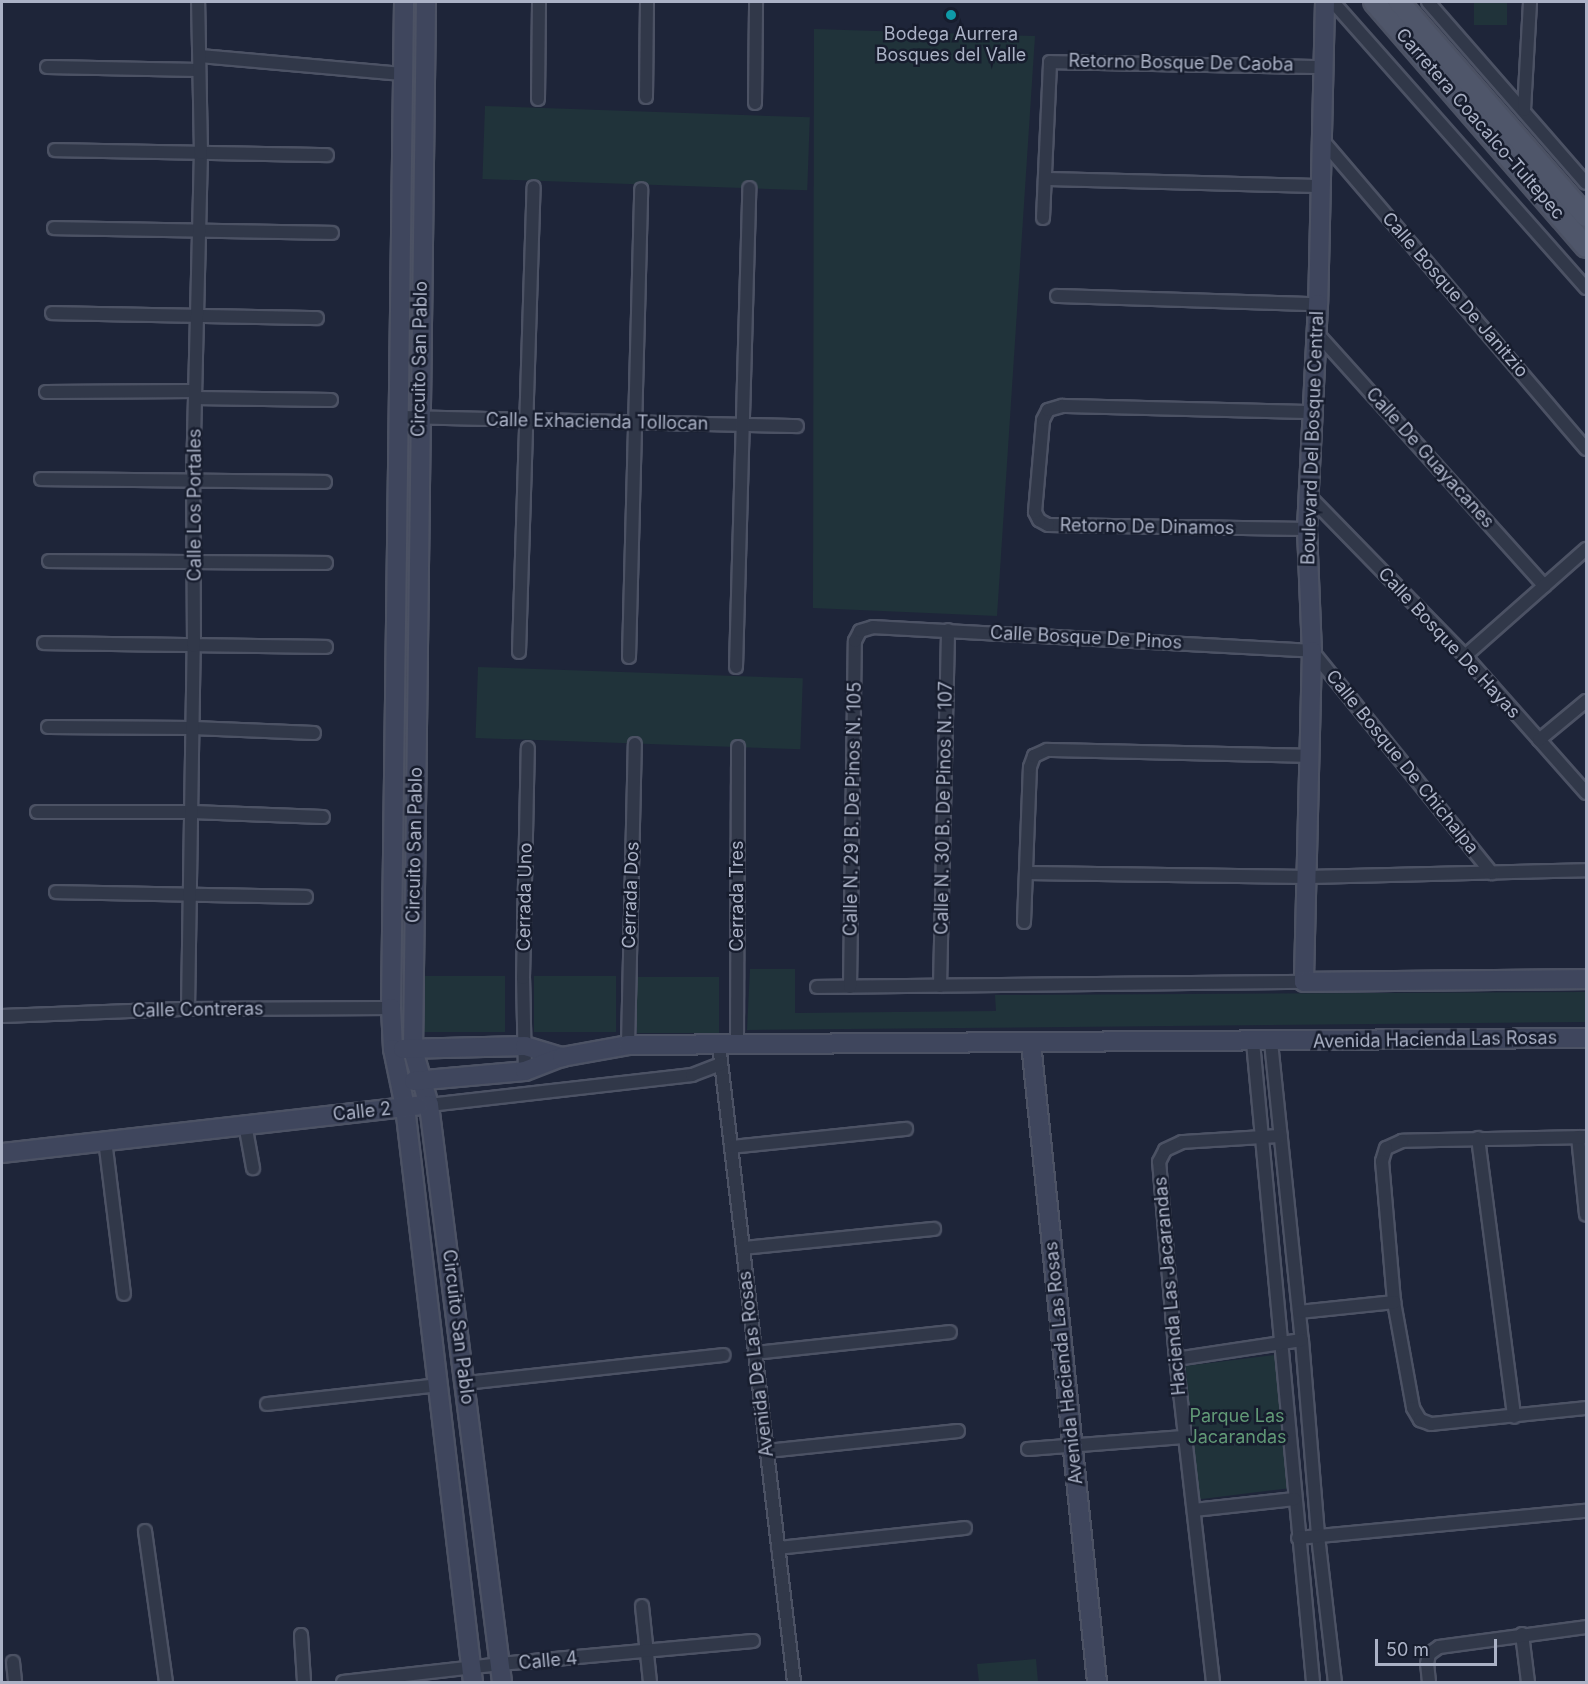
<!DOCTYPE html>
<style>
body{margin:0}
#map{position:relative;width:1588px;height:1684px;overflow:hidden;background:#1e2539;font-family:Inter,sans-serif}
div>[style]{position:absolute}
.green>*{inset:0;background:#20333a;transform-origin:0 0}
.roads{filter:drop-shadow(2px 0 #4c5264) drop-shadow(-2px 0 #4c5264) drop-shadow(0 2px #4c5264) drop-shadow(0 -2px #4c5264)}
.street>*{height:12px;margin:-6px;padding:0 6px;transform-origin:6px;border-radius:6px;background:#313849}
.secondary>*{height:18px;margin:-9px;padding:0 9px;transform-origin:9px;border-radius:9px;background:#3f465d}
.primary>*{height:20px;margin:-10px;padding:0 10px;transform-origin:10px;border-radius:10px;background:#4f566a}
.dots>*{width:16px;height:16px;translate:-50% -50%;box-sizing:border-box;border:3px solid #171d2e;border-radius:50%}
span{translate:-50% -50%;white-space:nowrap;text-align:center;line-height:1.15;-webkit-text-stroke:5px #171d2e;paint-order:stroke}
.poi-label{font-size:18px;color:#abb2c6}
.street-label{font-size:18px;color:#abb2c6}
.park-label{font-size:18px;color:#619976}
.frame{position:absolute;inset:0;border:3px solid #abb2c6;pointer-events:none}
.scale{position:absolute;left:1375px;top:1639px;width:122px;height:27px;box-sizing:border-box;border:3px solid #abb2c6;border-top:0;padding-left:8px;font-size:18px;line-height:21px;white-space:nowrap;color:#abb2c6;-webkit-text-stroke:4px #171d2e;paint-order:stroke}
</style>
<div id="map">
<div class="green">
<i style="left:1474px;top:2px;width:33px;height:23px"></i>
<i style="clip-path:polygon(814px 29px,1035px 36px,997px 616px,813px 608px)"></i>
<i style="left:485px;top:106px;width:325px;height:73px;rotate:2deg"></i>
<i style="left:478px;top:667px;width:325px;height:71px;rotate:2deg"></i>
<i style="clip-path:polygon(750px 969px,795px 969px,795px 1013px,996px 1011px,995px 995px,1586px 992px,1586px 1022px,747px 1030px)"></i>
<i style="left:505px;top:976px;width:56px;height:82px;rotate:90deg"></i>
<i style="left:616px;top:976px;width:56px;height:82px;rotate:90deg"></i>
<i style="left:719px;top:977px;width:56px;height:82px;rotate:90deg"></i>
<i style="left:1275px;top:1355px;width:134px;height:92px;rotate:83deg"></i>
<i style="clip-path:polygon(1036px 1659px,1038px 1682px,979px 1682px,977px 1664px)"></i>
</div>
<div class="roads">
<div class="street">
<i style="left:1333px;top:2px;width:382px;rotate:48.5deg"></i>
<i style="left:1428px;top:2px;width:240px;rotate:48.9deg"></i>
<i style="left:200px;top:56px;width:203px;rotate:5.1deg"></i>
<i style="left:47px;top:67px;width:152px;rotate:1.1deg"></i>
<i style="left:646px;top:97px;width:95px;rotate:-89.4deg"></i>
<i style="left:538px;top:99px;width:97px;rotate:-89.4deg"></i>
<i style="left:755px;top:103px;width:101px;rotate:-89.4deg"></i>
<i style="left:1524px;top:110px;width:108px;rotate:-86.8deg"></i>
<i style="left:1323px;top:141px;width:405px;rotate:49.5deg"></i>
<i style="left:55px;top:150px;width:272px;rotate:1.1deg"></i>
<i style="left:1045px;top:179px;width:275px;rotate:1.5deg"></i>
<i style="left:1043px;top:218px;width:156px;rotate:-87.4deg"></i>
<i style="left:1050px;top:62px;width:272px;rotate:1.1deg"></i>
<i style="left:54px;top:228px;width:278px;rotate:1deg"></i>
<i style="left:1057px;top:296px;width:261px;rotate:1.8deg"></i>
<i style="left:52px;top:313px;width:265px;rotate:1.1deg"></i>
<i style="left:1315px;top:331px;width:343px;rotate:48deg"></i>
<i style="left:46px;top:392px;width:149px;rotate:-0.4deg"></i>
<i style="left:195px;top:398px;width:136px;rotate:0.8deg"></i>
<i style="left:397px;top:417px;width:400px;rotate:1.3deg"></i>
<i style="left:41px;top:479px;width:284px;rotate:0.6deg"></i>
<i style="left:1309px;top:496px;width:223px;rotate:45.7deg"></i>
<i style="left:1465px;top:656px;width:183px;rotate:48.5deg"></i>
<i style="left:1307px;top:529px;width:259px;rotate:-179.1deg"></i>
<i style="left:1048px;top:525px;width:10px;rotate:-151deg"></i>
<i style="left:1039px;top:520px;width:9px;rotate:-117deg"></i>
<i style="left:1035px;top:512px;width:92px;rotate:-85deg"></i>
<i style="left:1043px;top:420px;width:11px;rotate:-63deg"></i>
<i style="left:1048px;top:410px;width:15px;rotate:-16deg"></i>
<i style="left:1062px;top:406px;width:249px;rotate:1.4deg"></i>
<i style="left:49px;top:561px;width:277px;rotate:0.4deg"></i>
<i style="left:44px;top:643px;width:282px;rotate:0.8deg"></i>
<i style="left:519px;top:652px;width:465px;rotate:-88.2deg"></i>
<i style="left:1465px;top:656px;width:162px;rotate:-41.5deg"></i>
<i style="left:629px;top:657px;width:468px;rotate:-88.5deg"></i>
<i style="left:736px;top:667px;width:479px;rotate:-88.4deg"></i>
<i style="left:48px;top:727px;width:145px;rotate:0.4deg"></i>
<i style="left:193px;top:728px;width:121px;rotate:2.4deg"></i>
<i style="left:1539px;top:740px;width:61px;rotate:-39.7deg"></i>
<i style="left:37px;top:812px;width:155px"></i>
<i style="left:192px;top:812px;width:131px;rotate:2.2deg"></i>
<i style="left:1028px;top:873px;width:280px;rotate:0.8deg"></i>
<i style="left:1308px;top:877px;width:278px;rotate:-1.4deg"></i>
<i style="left:56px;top:892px;width:250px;rotate:1.1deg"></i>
<i style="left:1024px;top:922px;width:155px;rotate:-87.8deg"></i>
<i style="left:1030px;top:767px;width:12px;rotate:-70deg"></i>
<i style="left:1034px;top:756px;width:14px;rotate:-25deg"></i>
<i style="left:1047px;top:750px;width:263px;rotate:1.3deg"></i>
<i style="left:940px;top:986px;width:356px;rotate:-88.7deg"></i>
<i style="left:817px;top:987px;width:487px;rotate:-0.6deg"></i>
<i style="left:850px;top:987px;width:346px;rotate:-89.2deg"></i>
<i style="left:855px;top:641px;width:11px;rotate:-63deg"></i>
<i style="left:860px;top:631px;width:14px;rotate:-17deg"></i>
<i style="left:873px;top:627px;width:440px;rotate:3.1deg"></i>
<i style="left:1312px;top:651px;width:286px;rotate:51deg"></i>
<i style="left:188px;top:1009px;width:363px;rotate:-89.1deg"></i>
<i style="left:194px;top:646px;width:167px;rotate:-90.3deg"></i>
<i style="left:193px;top:479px;width:326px;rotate:-88.6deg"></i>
<i style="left:201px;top:153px;width:151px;rotate:-91.1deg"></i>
<i style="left:2px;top:1016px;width:186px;rotate:-2.2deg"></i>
<i style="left:188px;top:1009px;width:203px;rotate:-0.3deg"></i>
<i style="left:1253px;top:1042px;width:643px;rotate:84.64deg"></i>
<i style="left:1271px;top:1042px;width:300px;rotate:84.1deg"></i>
<i style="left:1302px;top:1340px;width:197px;rotate:85.3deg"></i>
<i style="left:1318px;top:1536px;width:147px;rotate:83.4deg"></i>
<i style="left:628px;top:1045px;width:301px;rotate:-88.7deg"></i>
<i style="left:719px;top:1045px;width:641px;rotate:83.28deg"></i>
<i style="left:737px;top:1045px;width:298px;rotate:-89.8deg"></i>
<i style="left:525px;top:1071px;width:93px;rotate:-91.2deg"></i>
<i style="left:523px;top:978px;width:230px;rotate:-88.8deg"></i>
<i style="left:429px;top:1105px;width:265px;rotate:-6.5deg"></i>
<i style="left:692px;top:1075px;width:31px;rotate:-21deg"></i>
<i style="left:245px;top:1124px;width:45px;rotate:79.7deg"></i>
<i style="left:1578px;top:1137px;width:78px;rotate:84.1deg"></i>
<i style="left:1586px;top:1137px;width:184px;rotate:178.8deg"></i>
<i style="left:1402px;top:1141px;width:17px;rotate:156deg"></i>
<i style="left:1386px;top:1148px;width:14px;rotate:107deg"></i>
<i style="left:1382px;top:1161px;width:142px;rotate:85.1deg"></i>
<i style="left:1394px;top:1302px;width:108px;rotate:79.8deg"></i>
<i style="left:1413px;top:1408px;width:14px;rotate:60deg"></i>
<i style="left:1420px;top:1420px;width:12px;rotate:20deg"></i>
<i style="left:1431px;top:1424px;width:156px;rotate:-5.9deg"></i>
<i style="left:1478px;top:1138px;width:281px;rotate:82.6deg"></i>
<i style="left:105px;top:1140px;width:155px;rotate:83deg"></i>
<i style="left:731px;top:1147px;width:176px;rotate:-5.9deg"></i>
<i style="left:743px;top:1248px;width:192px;rotate:-5.7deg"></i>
<i style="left:1299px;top:1312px;width:96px;rotate:-6deg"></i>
<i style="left:755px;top:1353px;width:196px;rotate:-6.1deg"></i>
<i style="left:1176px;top:1359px;width:127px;rotate:-8.6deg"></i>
<i style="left:466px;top:1383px;width:259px;rotate:-6.2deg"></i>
<i style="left:267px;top:1404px;width:172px;rotate:-6.3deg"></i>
<i style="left:1028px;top:1449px;width:156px;rotate:-4.4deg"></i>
<i style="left:767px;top:1451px;width:192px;rotate:-6deg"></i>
<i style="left:1194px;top:1510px;width:101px;rotate:-6.3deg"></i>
<i style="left:145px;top:1531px;width:152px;rotate:82.1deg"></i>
<i style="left:1298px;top:1538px;width:289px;rotate:-5.4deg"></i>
<i style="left:778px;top:1548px;width:188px;rotate:-6.1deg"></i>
<i style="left:642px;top:1606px;width:76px;rotate:84deg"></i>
<i style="left:1522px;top:1634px;width:48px;rotate:82.9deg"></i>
<i style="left:301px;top:1635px;width:47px;rotate:86.3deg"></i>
<i style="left:13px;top:1662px;width:20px;rotate:84deg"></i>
<i style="left:343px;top:1682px;width:158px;rotate:-6.5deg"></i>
<i style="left:500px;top:1664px;width:254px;rotate:-5.2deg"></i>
<i style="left:1213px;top:1682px;width:325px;rotate:-96.5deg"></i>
<i style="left:1176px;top:1359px;width:198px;rotate:-94.9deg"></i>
<i style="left:1159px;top:1162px;width:13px;rotate:-63deg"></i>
<i style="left:1165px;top:1150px;width:19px;rotate:-25deg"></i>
<i style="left:1182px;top:1142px;width:99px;rotate:-3.5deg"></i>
<i style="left:1429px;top:1682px;width:18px;rotate:-96deg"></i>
<i style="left:1427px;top:1664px;width:10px;rotate:-79deg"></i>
<i style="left:1429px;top:1654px;width:12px;rotate:-35deg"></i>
<i style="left:1439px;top:1647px;width:148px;rotate:-7.7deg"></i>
</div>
<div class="secondary">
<i style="left:404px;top:2px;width:1006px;rotate:90.74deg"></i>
<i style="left:391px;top:1008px;width:41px;rotate:87.2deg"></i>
<i style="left:393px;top:1049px;width:59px;rotate:78.3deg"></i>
<i style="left:405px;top:1107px;width:579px;rotate:83.26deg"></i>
<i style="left:426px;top:2px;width:1048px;rotate:90.71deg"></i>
<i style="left:413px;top:1050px;width:57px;rotate:73.8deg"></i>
<i style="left:429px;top:1105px;width:582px;rotate:82.79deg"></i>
<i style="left:1325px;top:2px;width:302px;rotate:91.3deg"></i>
<i style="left:1318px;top:304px;width:225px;rotate:92.8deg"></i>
<i style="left:1307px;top:529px;width:122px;rotate:87.7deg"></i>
<i style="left:1312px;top:651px;width:331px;rotate:91.4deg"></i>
<i style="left:1304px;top:982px;width:282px;rotate:-0.6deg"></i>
<i style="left:1031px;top:1043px;width:642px;rotate:84.1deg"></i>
<i style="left:403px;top:1049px;width:122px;rotate:-1.4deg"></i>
<i style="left:525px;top:1046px;width:39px;rotate:17deg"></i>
<i style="left:414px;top:1081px;width:111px;rotate:-5.1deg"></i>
<i style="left:525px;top:1071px;width:40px;rotate:-21deg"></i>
<i style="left:562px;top:1057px;width:67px;rotate:-10.3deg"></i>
<i style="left:628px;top:1045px;width:958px;rotate:-0.42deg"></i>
<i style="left:2px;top:1153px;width:418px;rotate:-6.5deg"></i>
</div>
<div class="primary">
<i style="left:1374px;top:2px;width:324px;rotate:49.1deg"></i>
<i style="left:1399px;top:2px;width:284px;rotate:48.9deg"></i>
</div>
</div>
<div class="dots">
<i style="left:951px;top:15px;background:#0f9aa8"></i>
</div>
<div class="poi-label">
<span style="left:951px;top:45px">Bodega Aurrera<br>Bosques del Valle</span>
</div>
<div class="street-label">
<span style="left:1181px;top:63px;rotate:1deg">Retorno Bosque De Caoba</span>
<span style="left:1480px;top:124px;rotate:49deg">Carretera Coacalco-Tultepec</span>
<span style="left:1455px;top:295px;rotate:49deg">Calle Bosque De Janitzio</span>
<span style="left:420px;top:359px;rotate:-89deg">Circuito San Pablo</span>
<span style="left:597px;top:422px;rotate:1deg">Calle Exhacienda Tollocan</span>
<span style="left:1313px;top:438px;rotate:-88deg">Boulevard Del Bosque Central</span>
<span style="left:1430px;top:458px;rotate:48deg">Calle De Guayacanes</span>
<span style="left:195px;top:505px;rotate:-90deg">Calle Los Portales</span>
<span style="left:1147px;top:527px;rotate:1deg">Retorno De Dinamos</span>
<span style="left:1086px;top:638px;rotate:3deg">Calle Bosque De Pinos</span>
<span style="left:1449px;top:643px;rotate:47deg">Calle Bosque De Hayas</span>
<span style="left:1402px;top:762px;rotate:51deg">Calle Bosque De Chichalpa</span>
<span style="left:944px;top:808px;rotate:-89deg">Calle N. 30 B. De Pinos N. 107</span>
<span style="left:853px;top:809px;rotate:-89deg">Calle N. 29 B. De Pinos N. 105</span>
<span style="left:415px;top:845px;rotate:-89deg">Circuito San Pablo</span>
<span style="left:631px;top:895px;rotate:-88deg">Cerrada Dos</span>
<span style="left:737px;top:896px;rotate:-90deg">Cerrada Tres</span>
<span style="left:525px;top:897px;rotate:-89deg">Cerrada Uno</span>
<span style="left:198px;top:1010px;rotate:-1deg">Calle Contreras</span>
<span style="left:1435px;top:1040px;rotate:-1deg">Avenida Hacienda Las Rosas</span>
<span style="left:362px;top:1112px;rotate:-6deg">Calle 2</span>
<span style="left:1170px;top:1286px;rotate:-95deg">Hacienda Las Jacarandas</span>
<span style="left:458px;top:1327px;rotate:83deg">Circuito San Pablo</span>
<span style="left:1064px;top:1363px;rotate:-96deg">Avenida Hacienda Las Rosas</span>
<span style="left:756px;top:1364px;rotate:-97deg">Avenida De Las Rosas</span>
<span style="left:548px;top:1661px;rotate:-5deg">Calle 4</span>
</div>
<div class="park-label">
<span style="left:1237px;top:1427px">Parque Las<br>Jacarandas</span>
</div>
<div class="frame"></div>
<div class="scale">50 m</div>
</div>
